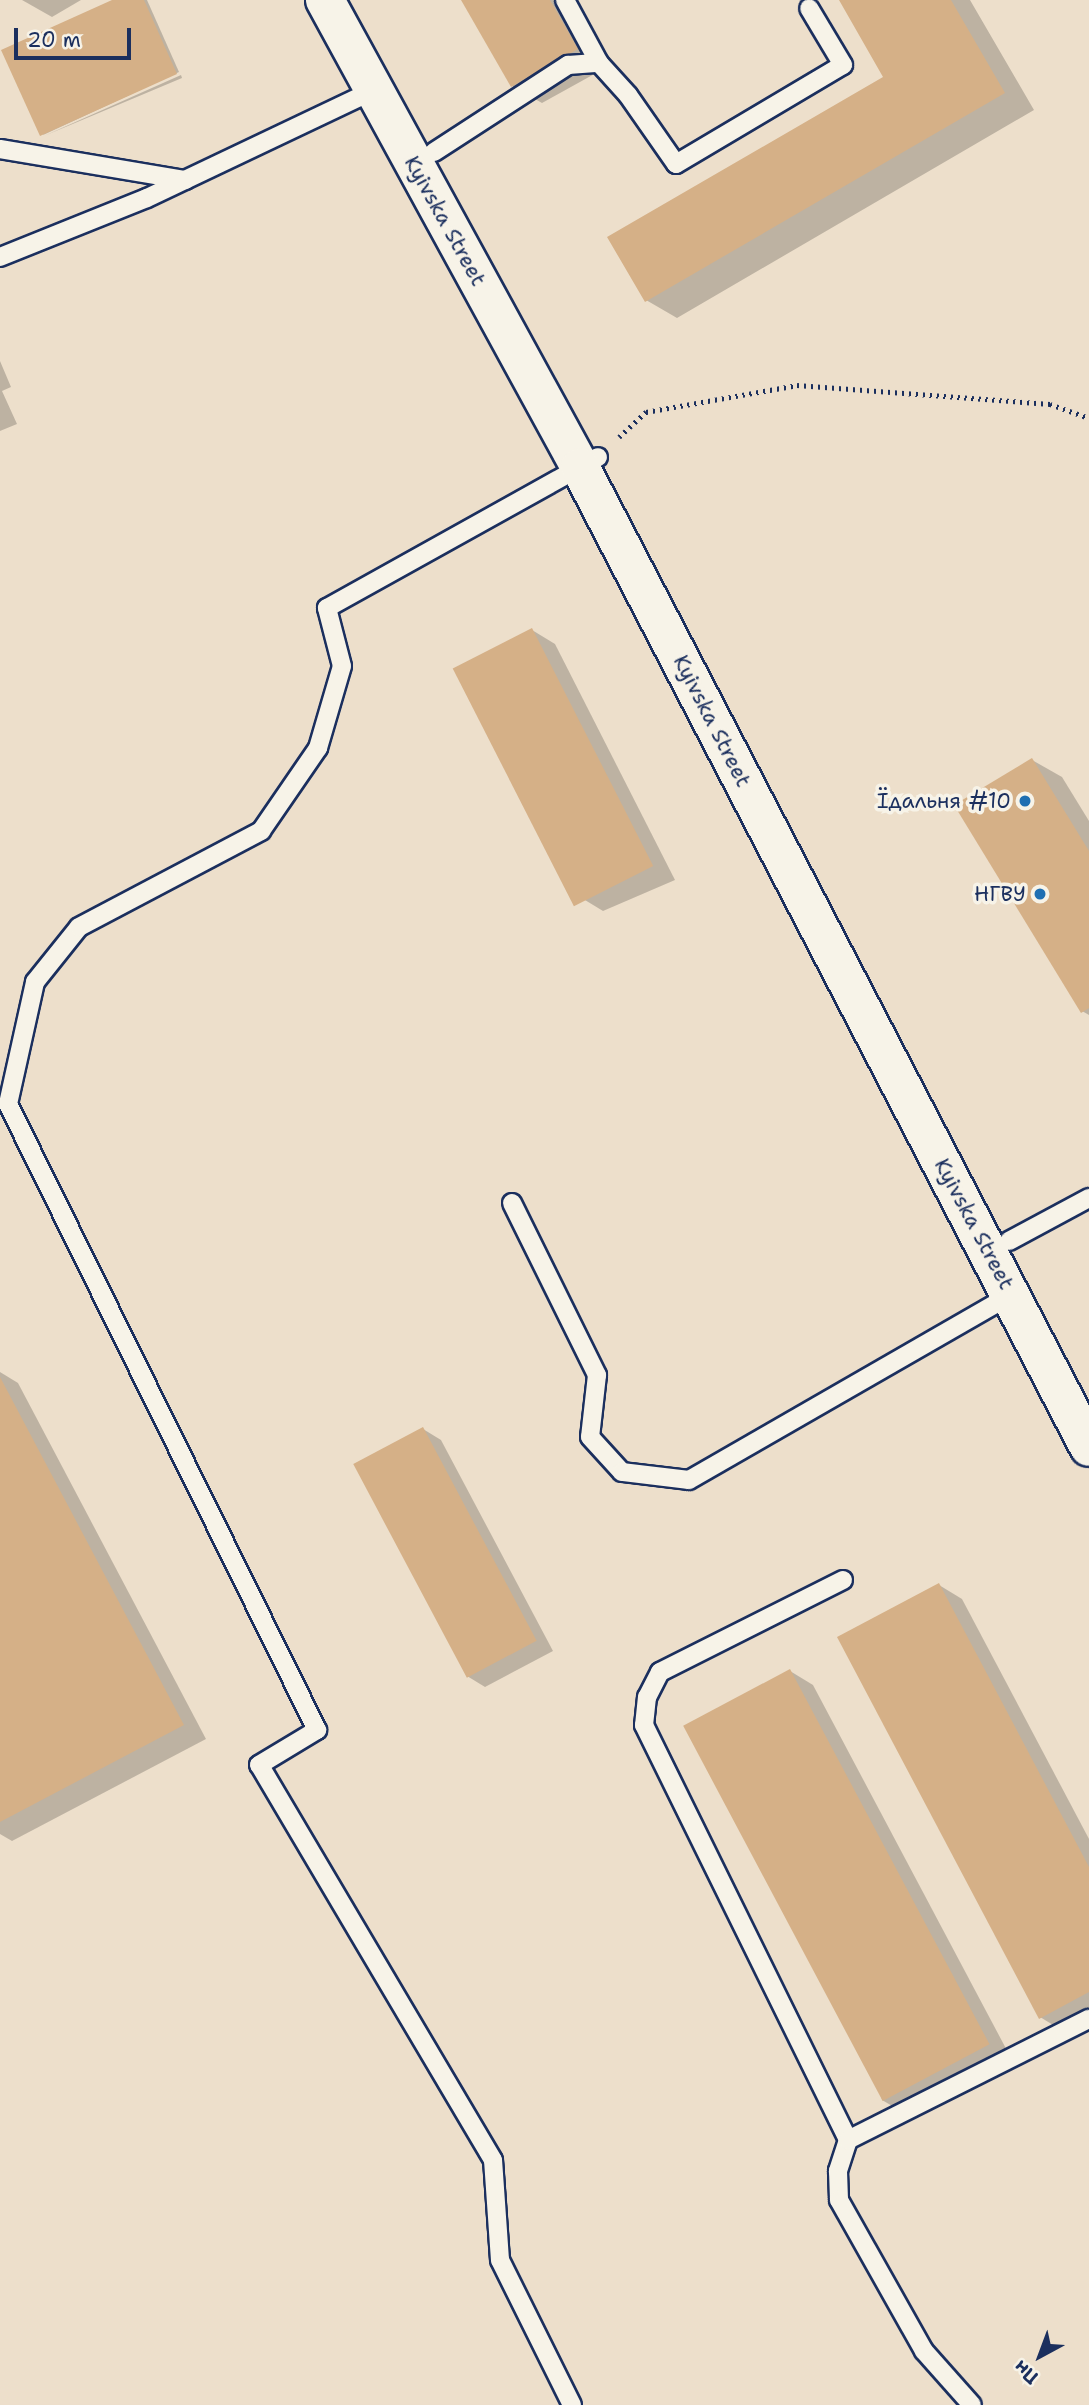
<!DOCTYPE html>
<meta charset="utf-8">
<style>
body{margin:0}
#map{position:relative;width:1089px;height:2405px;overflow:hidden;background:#eddfcb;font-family:"Shantell Sans",sans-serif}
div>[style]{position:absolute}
.shadow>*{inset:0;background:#0003}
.building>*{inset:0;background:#d5b087;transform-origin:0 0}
.path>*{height:4.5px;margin-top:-2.25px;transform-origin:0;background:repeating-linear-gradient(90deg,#1b2f5e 0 2px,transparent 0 7px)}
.roads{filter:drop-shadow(2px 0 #1b2f5e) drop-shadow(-2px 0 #1b2f5e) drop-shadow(0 2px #1b2f5e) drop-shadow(0 -2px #1b2f5e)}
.lane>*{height:18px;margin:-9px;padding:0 9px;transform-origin:9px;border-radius:9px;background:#f7f3e8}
.secondary>*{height:38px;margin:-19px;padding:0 19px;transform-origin:19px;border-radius:19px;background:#f7f3e8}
.dots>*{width:19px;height:19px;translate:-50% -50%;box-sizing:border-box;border:4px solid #f7f3e8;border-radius:50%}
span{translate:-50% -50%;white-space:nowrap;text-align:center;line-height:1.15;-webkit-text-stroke:7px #f7f3e8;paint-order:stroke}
.street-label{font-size:21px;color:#1b2f5e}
.poi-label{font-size:21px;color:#1b2f5e}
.right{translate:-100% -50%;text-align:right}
.north{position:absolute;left:1005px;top:2321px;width:70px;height:70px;-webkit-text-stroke:5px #f7f3e8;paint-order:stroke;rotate:221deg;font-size:19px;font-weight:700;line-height:28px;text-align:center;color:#1b2f5e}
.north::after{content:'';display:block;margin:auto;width:24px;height:32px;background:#1b2f5e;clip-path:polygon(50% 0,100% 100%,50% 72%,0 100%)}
.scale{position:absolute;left:14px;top:28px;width:117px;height:32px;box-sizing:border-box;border:4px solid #1b2f5e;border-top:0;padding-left:9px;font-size:21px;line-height:24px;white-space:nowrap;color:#1b2f5e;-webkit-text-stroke:5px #f7f3e8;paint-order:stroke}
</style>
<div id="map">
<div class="shadow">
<i style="clip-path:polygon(22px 0,81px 0,52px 17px)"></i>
<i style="clip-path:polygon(116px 0,147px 0,179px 72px,43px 135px)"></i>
<i style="clip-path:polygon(463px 0,569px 0,607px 67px,542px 103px,512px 86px)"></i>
<i style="clip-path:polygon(841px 0,970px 0,1034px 110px,677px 318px,646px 300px,886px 77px)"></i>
<i style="clip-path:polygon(181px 75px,182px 78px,44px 136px)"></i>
<i style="clip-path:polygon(0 361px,11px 387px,2px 391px,17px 424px,0 431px)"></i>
<i style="clip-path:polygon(532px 630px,555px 644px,675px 880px,603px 911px,580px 897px)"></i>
<i style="clip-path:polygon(1032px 760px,1062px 777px,1089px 821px,1089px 1015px,1082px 1011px)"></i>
<i style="clip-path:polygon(0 1372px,18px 1383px,206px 1739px,12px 1841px,0 1834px)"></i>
<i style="clip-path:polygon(423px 1429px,441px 1440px,553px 1651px,485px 1687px,467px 1676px)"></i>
<i style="clip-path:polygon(939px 1585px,962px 1599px,1089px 1839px,1089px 2017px,1063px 2031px,1040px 2017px)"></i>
<i style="clip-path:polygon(790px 1671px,813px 1685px,1011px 2058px,906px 2114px,882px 2100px)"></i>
</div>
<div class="building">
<i style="clip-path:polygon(112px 0,144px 0,177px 74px,40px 136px,1px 50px)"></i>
<i style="clip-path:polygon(461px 0,550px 0,578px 49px,511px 87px)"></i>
<i style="clip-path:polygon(839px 0,951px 0,1005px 93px,645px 302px,607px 237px,883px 77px)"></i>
<i style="left:532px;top:628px;width:267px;height:89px;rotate:63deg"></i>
<i style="clip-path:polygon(1032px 758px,1089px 851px,1089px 1008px,1081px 1013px,954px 805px)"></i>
<i style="clip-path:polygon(0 1377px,184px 1725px,0 1822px)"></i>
<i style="left:423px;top:1427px;width:242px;height:79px;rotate:62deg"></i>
<i style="clip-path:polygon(939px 1583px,1089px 1867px,1089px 1992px,1039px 2019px,837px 1637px)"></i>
<i style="left:790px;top:1669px;width:425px;height:121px;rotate:62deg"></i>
</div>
<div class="path">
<i style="left:619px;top:437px;width:37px;rotate:-43deg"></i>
<i style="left:646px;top:412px;width:153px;rotate:-10.1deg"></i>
<i style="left:797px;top:385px;width:254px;rotate:4.3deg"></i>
<i style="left:1050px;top:404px;width:41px;rotate:19.7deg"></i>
</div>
<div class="roads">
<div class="lane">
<i style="left:565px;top:0;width:72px;rotate:61.6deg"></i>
<i style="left:0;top:149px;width:188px;rotate:9.5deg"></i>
<i style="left:434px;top:152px;width:160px;rotate:-33deg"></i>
<i style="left:568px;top:65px;width:31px;rotate:-4deg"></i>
<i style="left:599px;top:63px;width:43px;rotate:47.8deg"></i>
<i style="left:628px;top:95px;width:84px;rotate:55.2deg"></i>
<i style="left:676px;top:164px;width:194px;rotate:-30.7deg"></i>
<i style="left:843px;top:65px;width:66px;rotate:-120.8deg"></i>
<i style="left:0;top:257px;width:158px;rotate:-21.9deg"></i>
<i style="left:147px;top:198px;width:251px;rotate:-25.4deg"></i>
<i style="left:512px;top:1203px;width:192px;rotate:63.7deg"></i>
<i style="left:597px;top:1375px;width:62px;rotate:96.4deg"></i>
<i style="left:590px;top:1437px;width:47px;rotate:47.6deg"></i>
<i style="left:622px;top:1472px;width:67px;rotate:6.8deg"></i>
<i style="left:689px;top:1480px;width:371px;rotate:-29.9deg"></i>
<i style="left:1009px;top:1241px;width:91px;rotate:-28.3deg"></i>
<i style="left:843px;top:1580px;width:205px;rotate:153.3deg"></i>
<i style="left:660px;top:1672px;width:28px;rotate:117deg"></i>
<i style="left:647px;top:1697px;width:28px;rotate:96deg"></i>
<i style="left:644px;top:1725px;width:462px;rotate:63.8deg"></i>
<i style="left:848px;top:2140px;width:33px;rotate:108deg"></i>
<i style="left:838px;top:2171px;width:29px;rotate:88deg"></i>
<i style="left:839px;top:2200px;width:173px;rotate:60.6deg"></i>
<i style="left:924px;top:2351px;width:72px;rotate:48.4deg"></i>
<i style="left:848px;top:2140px;width:270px;rotate:-26.7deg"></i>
<i style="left:572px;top:2405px;width:162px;rotate:-116.4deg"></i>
<i style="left:500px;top:2260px;width:100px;rotate:-94deg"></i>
<i style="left:493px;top:2160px;width:459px;rotate:-120.6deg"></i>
<i style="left:259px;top:1765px;width:68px;rotate:-31.1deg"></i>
<i style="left:317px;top:1730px;width:698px;rotate:-116.27deg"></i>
<i style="left:8px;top:1104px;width:125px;rotate:-77.5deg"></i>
<i style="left:35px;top:982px;width:70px;rotate:-51.3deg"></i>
<i style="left:79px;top:927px;width:206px;rotate:-27.8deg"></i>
<i style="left:261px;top:831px;width:101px;rotate:-55.5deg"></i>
<i style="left:318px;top:748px;width:85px;rotate:-73.7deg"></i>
<i style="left:342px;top:666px;width:60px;rotate:-104.5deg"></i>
<i style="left:327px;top:608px;width:310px;rotate:-29.1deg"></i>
</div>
<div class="secondary">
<i style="left:325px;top:0;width:532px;rotate:61.36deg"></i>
<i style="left:580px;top:467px;width:1104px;rotate:62.55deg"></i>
</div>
</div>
<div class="dots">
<i style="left:1025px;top:801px;background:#1f6fb2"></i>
<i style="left:1040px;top:894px;background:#1f6fb2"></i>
</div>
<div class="street-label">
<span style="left:445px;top:221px;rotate:61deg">Kyivska Street</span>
<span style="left:712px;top:721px;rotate:63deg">Kyivska Street</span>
<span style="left:974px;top:1224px;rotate:62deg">Kyivska Street</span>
</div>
<div class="poi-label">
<span class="right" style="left:1011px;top:801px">Їдальня #10</span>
<span class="right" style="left:1026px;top:894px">НГВУ</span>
</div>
<div class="north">Пн</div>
<div class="scale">20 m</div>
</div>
